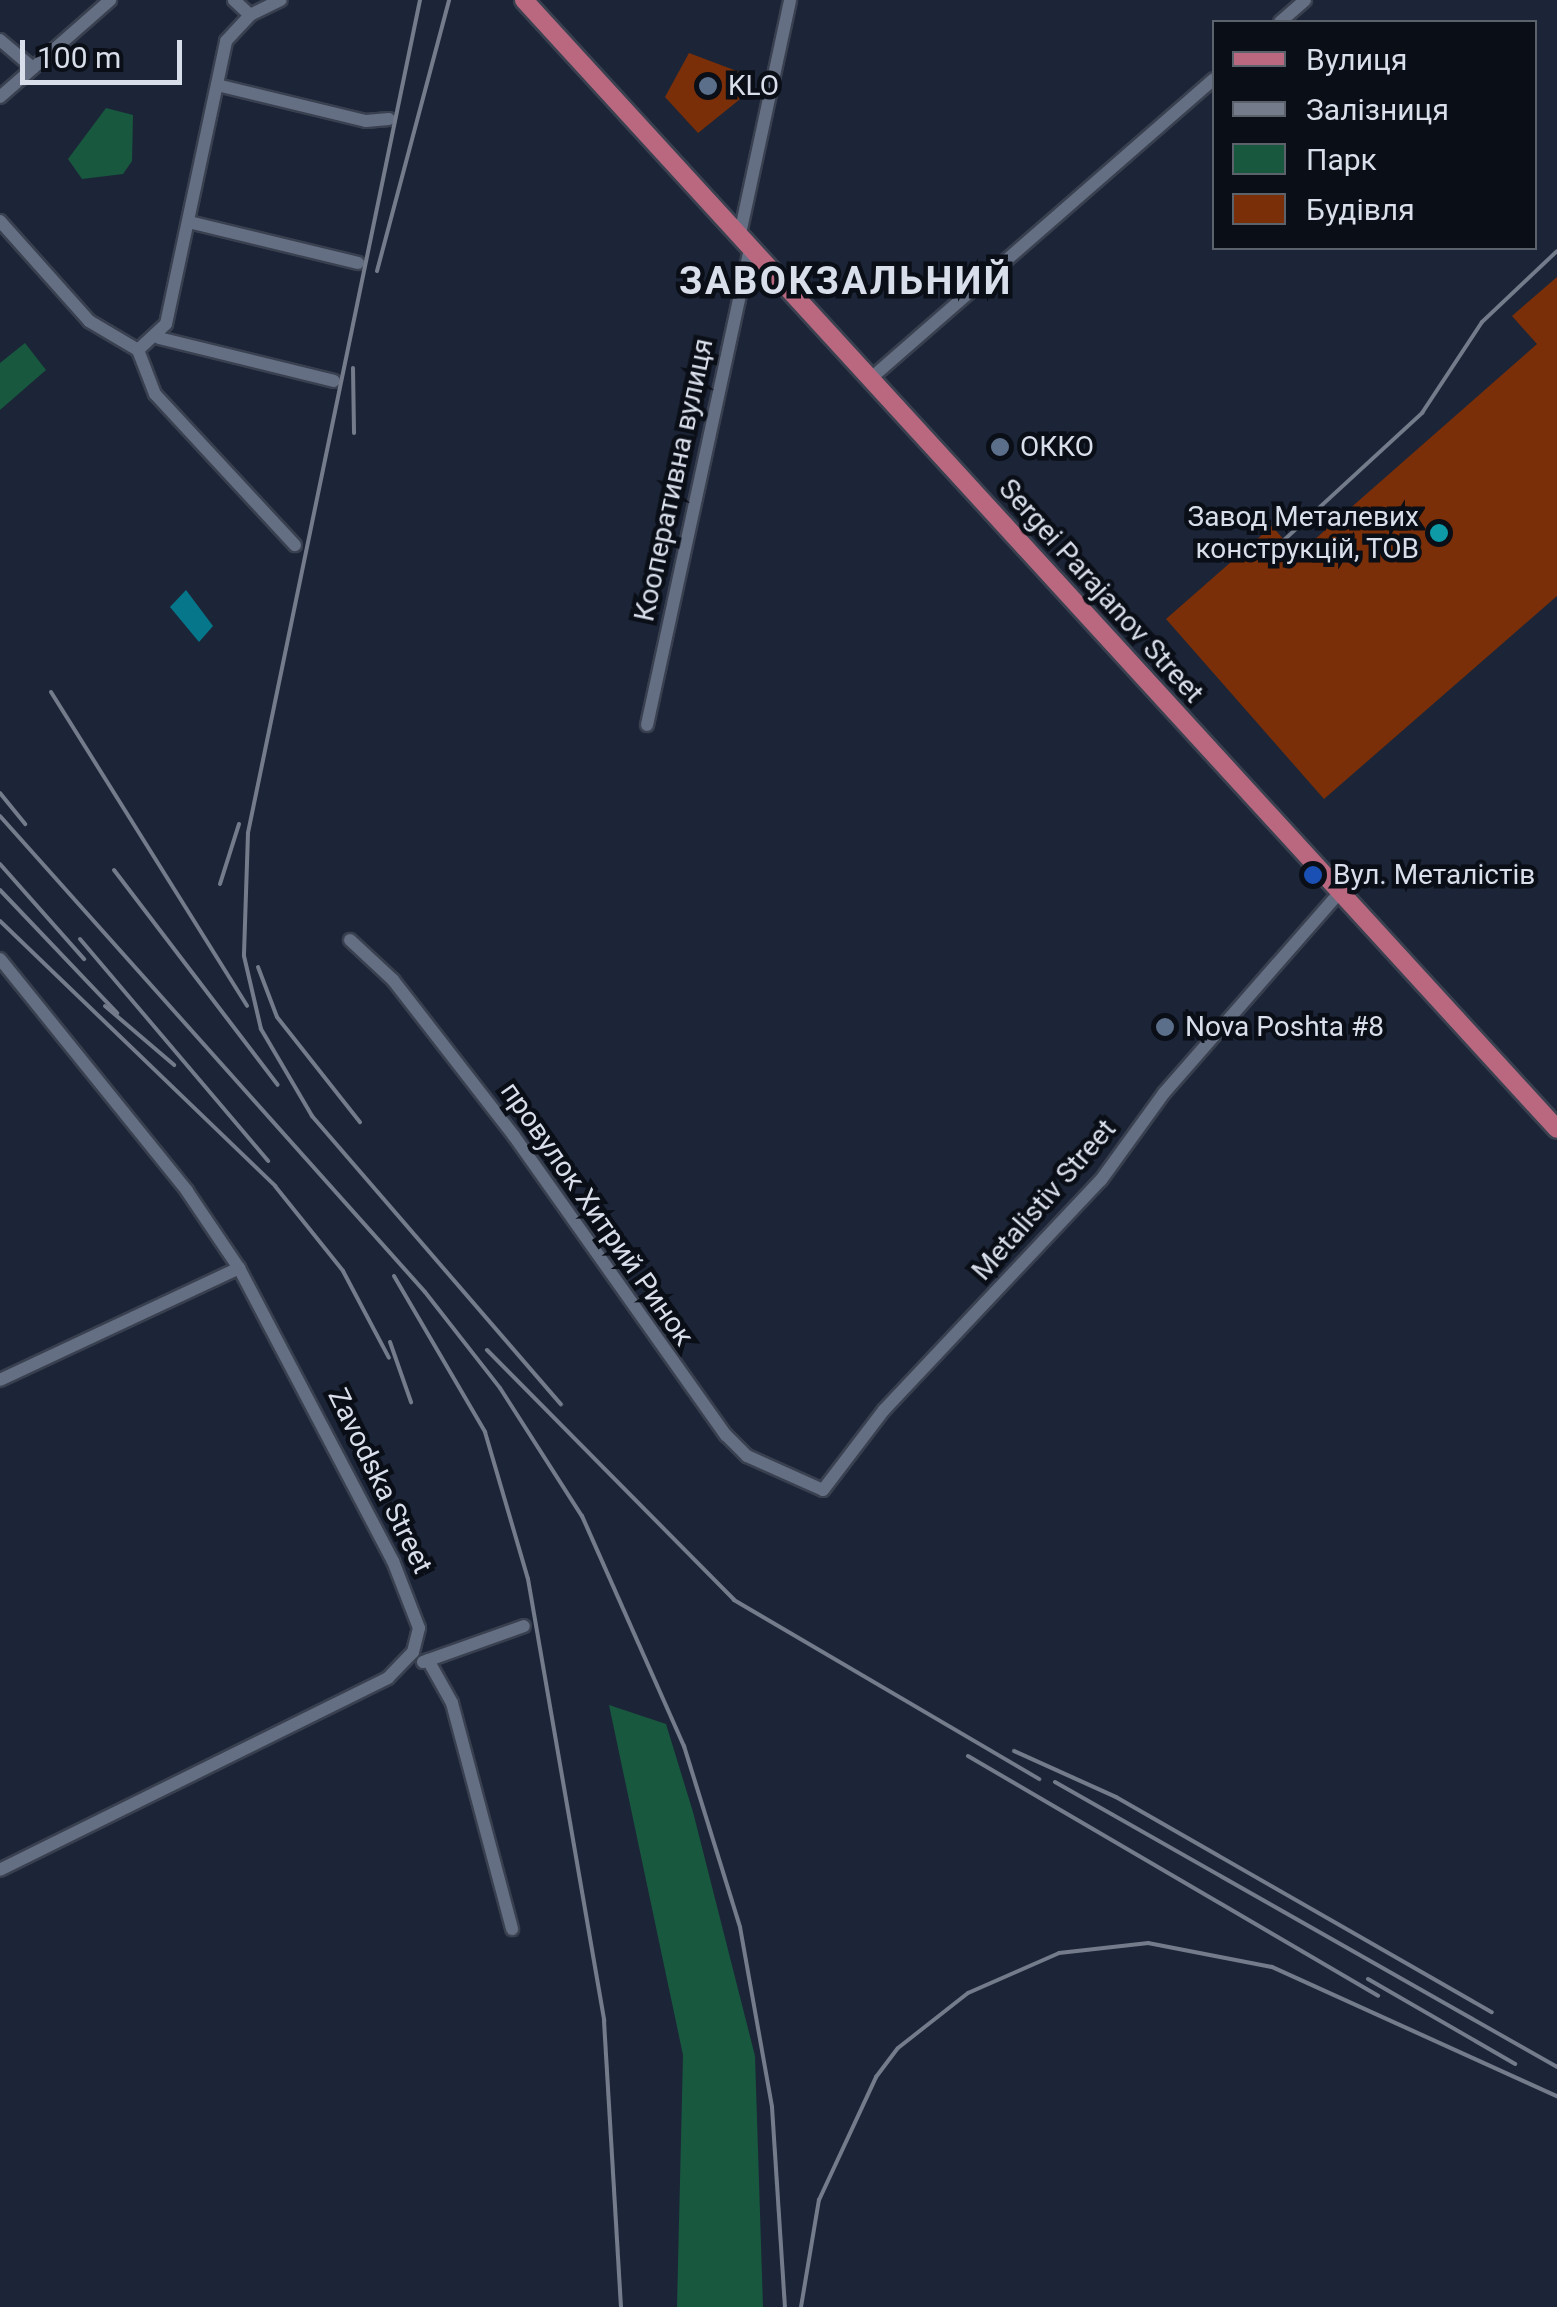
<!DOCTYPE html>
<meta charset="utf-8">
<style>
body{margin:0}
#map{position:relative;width:1557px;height:2307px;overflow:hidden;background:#1c2537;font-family:Roboto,sans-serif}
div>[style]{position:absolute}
.green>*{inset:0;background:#18583e}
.water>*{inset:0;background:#06778b}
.building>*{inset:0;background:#7a2f08}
.roads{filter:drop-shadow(2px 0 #39404f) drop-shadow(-2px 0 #39404f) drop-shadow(0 2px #39404f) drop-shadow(0 -2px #39404f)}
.minor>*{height:12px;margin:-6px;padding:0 6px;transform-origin:6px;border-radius:6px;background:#646f84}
.major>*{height:18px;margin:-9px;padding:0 9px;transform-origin:9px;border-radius:9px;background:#b9687f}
.rail>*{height:4px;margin:-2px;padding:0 2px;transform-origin:2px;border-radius:2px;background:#747c8c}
.dots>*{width:28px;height:28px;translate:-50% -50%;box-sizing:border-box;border:5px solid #0a0e16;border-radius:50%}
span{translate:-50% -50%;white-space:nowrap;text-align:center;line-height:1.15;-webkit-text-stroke:9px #0a0e16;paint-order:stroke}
.poi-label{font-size:28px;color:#d8dfeb}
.left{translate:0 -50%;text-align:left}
.right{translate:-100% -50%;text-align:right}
.street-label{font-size:28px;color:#d8dfeb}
.district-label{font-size:38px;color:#d8dfeb;font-weight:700;letter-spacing:2.5px}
.legend{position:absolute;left:1212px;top:20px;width:325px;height:230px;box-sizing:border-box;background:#0a0e16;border:2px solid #5c626b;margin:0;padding:12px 18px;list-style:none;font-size:30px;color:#d8dfeb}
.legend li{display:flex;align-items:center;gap:20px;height:50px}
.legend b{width:50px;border:2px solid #5c626b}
.scale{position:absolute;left:20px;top:40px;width:162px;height:45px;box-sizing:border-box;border:5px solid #d8dfeb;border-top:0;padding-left:12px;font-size:30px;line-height:35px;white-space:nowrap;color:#d8dfeb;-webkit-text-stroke:8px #0a0e16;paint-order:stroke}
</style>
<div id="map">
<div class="green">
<i style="clip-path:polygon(106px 108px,133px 115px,132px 161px,123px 174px,82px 179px,68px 159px)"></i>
<i style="clip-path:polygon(25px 343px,46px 370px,0 410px,0 363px)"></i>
<i style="clip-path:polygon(609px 1705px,666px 1724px,693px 1812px,755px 2056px,763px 2307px,677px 2307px,683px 2055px)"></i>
</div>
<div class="water">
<i style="clip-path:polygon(186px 590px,213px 626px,199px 642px,170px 607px)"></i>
</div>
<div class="building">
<i style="clip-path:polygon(689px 53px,750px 76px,739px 100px,698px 133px,665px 97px)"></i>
<i style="clip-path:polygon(1557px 277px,1557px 596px,1324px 799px,1166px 619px,1272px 526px,1297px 555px,1537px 344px,1512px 316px)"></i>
</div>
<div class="roads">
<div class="minor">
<i style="left:250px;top:15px;width:34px;rotate:-26deg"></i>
<i style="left:1280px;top:22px;width:33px;rotate:-41deg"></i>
<i style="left:0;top:40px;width:43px;rotate:40.3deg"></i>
<i style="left:33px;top:68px;width:103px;rotate:-41.4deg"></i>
<i style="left:217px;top:85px;width:153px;rotate:13.6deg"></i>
<i style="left:366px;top:121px;width:23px;rotate:-5deg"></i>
<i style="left:0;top:97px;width:44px;rotate:-41.3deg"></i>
<i style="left:0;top:221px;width:134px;rotate:48.3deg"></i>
<i style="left:89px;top:321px;width:57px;rotate:30.6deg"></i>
<i style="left:138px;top:350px;width:47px;rotate:68.9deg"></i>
<i style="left:155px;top:394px;width:206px;rotate:47.2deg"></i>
<i style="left:189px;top:222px;width:174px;rotate:13.6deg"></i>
<i style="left:740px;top:234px;width:239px;rotate:-77.9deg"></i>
<i style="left:159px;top:338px;width:180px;rotate:13.8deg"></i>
<i style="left:138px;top:350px;width:38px;rotate:-43deg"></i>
<i style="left:166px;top:324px;width:289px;rotate:-78deg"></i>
<i style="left:226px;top:41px;width:35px;rotate:-47deg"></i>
<i style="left:250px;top:15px;width:22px;rotate:-137deg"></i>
<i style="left:870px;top:379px;width:456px;rotate:-41.1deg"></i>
<i style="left:647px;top:725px;width:490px;rotate:-77.8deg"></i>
<i style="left:350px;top:940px;width:59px;rotate:42.9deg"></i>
<i style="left:393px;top:980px;width:197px;rotate:52.2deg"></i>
<i style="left:514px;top:1136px;width:367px;rotate:54.7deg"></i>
<i style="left:726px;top:1435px;width:30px;rotate:45deg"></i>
<i style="left:747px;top:1456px;width:83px;rotate:24.1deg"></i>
<i style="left:823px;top:1490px;width:101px;rotate:-52.7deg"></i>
<i style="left:884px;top:1410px;width:316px;rotate:-46.7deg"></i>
<i style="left:1101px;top:1180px;width:107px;rotate:-54.1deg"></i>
<i style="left:1164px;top:1093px;width:266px;rotate:-48.8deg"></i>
<i style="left:0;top:959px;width:298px;rotate:51.1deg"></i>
<i style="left:187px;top:1191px;width:93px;rotate:56deg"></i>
<i style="left:239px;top:1268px;width:331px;rotate:62.3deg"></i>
<i style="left:393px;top:1561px;width:72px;rotate:68.8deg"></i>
<i style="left:419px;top:1628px;width:25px;rotate:104deg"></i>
<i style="left:413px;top:1652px;width:36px;rotate:134deg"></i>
<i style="left:388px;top:1678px;width:433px;rotate:153.7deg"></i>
<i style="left:0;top:1380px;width:264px;rotate:-25.1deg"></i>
<i style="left:428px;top:1660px;width:49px;rotate:60.8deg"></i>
<i style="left:452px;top:1703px;width:234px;rotate:75.1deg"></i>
<i style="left:423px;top:1662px;width:107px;rotate:-19.6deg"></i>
</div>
<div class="major">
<i style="left:524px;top:0;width:1530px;rotate:47.54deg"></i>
</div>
</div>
<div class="rail">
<i style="left:420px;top:0;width:851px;rotate:101.67deg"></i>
<i style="left:248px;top:833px;width:123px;rotate:91.9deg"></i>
<i style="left:244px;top:956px;width:75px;rotate:76.9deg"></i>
<i style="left:261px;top:1029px;width:101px;rotate:59.6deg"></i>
<i style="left:312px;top:1116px;width:381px;rotate:49.2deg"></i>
<i style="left:377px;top:271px;width:280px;rotate:-75.1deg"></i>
<i style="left:353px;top:368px;width:65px;rotate:89.1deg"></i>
<i style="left:1284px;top:540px;width:188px;rotate:-42.6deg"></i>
<i style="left:1422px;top:413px;width:109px;rotate:-56.6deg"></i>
<i style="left:1482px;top:322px;width:103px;rotate:-43.4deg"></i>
<i style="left:51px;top:692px;width:370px;rotate:58deg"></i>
<i style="left:0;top:793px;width:40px;rotate:51deg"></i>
<i style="left:0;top:816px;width:638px;rotate:48.24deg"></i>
<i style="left:425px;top:1292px;width:122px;rotate:52deg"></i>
<i style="left:500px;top:1388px;width:152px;rotate:57.4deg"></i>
<i style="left:582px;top:1516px;width:252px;rotate:66.1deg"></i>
<i style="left:684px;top:1746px;width:189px;rotate:72.8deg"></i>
<i style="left:740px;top:1927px;width:183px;rotate:79.9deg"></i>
<i style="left:772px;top:2107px;width:200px;rotate:86.3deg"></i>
<i style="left:0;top:864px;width:127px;rotate:48.5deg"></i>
<i style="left:114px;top:870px;width:270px;rotate:52.7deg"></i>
<i style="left:220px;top:884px;width:63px;rotate:-72.4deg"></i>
<i style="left:0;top:890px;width:170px;rotate:46.4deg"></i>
<i style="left:0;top:921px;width:382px;rotate:43.9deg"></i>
<i style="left:275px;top:1186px;width:109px;rotate:51.3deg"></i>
<i style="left:343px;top:1271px;width:98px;rotate:62.1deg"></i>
<i style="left:80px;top:939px;width:291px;rotate:49.7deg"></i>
<i style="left:258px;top:967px;width:53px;rotate:69.2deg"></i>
<i style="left:277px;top:1017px;width:134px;rotate:51.7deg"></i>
<i style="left:105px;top:1006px;width:91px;rotate:40.5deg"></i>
<i style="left:394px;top:1276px;width:181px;rotate:59.7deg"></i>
<i style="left:485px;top:1432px;width:153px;rotate:73.7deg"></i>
<i style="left:528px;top:1579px;width:448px;rotate:80.2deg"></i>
<i style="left:604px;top:2021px;width:287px;rotate:86.6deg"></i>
<i style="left:390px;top:1342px;width:64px;rotate:70.7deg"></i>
<i style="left:487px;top:1350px;width:351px;rotate:45.3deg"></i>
<i style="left:734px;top:1600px;width:354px;rotate:30.4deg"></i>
<i style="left:1014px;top:1751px;width:112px;rotate:24.3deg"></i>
<i style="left:1116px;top:1797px;width:433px;rotate:29.8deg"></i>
<i style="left:968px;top:1756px;width:475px;rotate:30.3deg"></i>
<i style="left:1055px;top:1782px;width:577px;rotate:29.58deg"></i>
<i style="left:1368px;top:1979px;width:170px;rotate:30deg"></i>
<i style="left:801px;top:2307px;width:109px;rotate:-80.5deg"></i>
<i style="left:819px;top:2200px;width:136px;rotate:-65.1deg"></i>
<i style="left:876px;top:2077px;width:36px;rotate:-53deg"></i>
<i style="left:898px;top:2048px;width:89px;rotate:-38.2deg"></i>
<i style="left:968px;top:1993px;width:99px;rotate:-23.7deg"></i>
<i style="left:1059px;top:1953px;width:90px;rotate:-6.4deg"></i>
<i style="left:1148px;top:1943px;width:126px;rotate:11deg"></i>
<i style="left:1272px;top:1967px;width:313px;rotate:24.4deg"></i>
</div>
<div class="dots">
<i style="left:708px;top:86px;background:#5c6f8a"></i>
<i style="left:1000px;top:447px;background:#5c6f8a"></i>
<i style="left:1439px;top:533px;background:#0f9aa8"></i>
<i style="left:1313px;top:875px;background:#1a4fb4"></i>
<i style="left:1165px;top:1027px;background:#5c6f8a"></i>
</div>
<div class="poi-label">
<span class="left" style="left:728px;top:86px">KLO</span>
<span class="left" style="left:1020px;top:447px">ОККО</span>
<span class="right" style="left:1419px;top:533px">Завод Металевих<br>конструкцій, ТОВ</span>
<span class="left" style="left:1333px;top:875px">Вул. Металістів</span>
<span class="left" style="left:1185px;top:1027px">Nova Poshta #8</span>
</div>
<div class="street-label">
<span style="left:674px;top:480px;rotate:-78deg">Кооперативна вулиця</span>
<span style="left:1101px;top:591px;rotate:48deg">Sergei Parajanov Street</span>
<span style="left:1044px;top:1200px;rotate:-49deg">Metalistiv Street</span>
<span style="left:597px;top:1214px;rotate:55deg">провулок Хитрий Ринок</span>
<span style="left:380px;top:1481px;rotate:64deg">Zavodska Street</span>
</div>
<div class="district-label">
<span style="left:846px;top:282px">ЗАВОКЗАЛЬНИЙ</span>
</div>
<ul class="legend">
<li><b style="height:12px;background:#b9687f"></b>Вулиця</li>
<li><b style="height:12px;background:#747c8c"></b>Залізниця</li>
<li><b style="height:28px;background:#18583e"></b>Парк</li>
<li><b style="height:28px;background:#7a2f08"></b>Будівля</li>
</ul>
<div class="scale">100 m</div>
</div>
